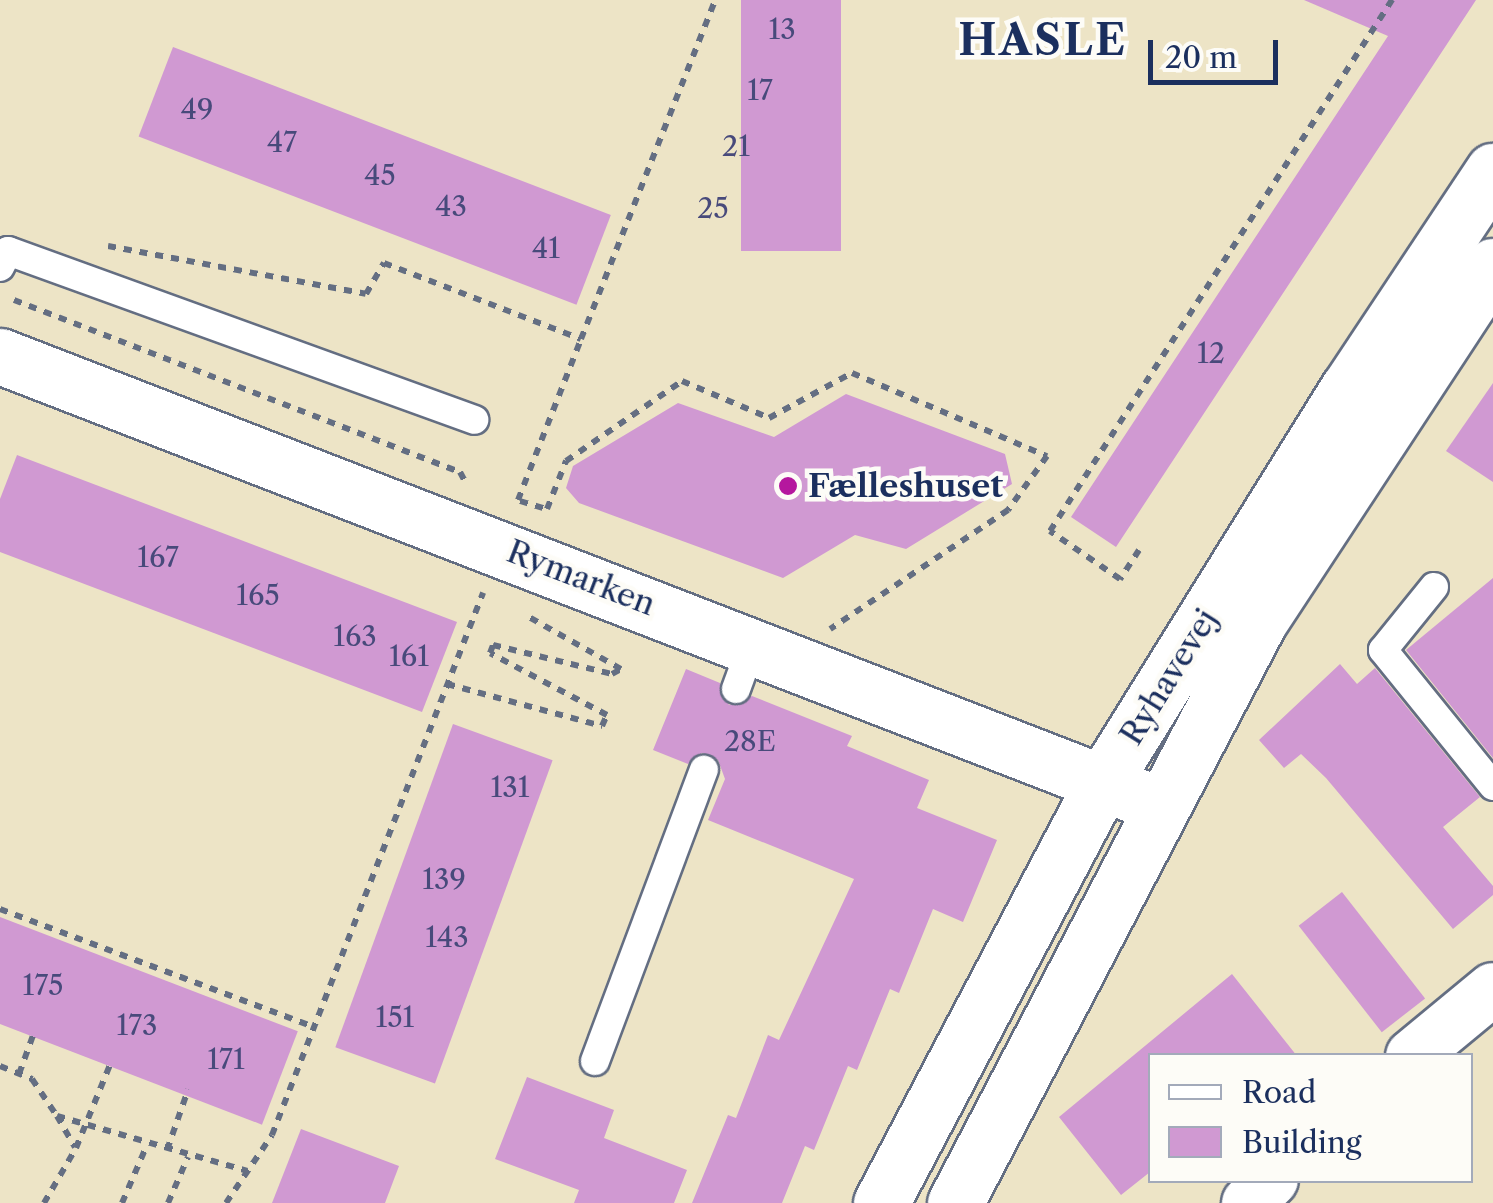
<!DOCTYPE html>
<meta charset="utf-8">
<style>
body{margin:0}
#map{position:relative;width:1493px;height:1203px;overflow:hidden;background:#ede4c6;font-family:"Libre Caslon Text",serif}
div>[style]{position:absolute}
.building>*{inset:0;background:#d099d2;transform-origin:0 0}
.path>*{height:6px;margin-top:-3px;transform-origin:0;background:repeating-linear-gradient(90deg,#646e82 0 8px,transparent 0 16px)}
.roads{filter:drop-shadow(2px 0 #646e82) drop-shadow(-2px 0 #646e82) drop-shadow(0 2px #646e82) drop-shadow(0 -2px #646e82)}
.service>*{height:28px;margin:-14px;padding:0 14px;transform-origin:14px;border-radius:14px;background:#fff}
.minor>*{height:52px;margin:-26px;padding:0 26px;transform-origin:26px;border-radius:26px;background:#fff}
.tertiary>*{height:55px;margin:-27.5px;padding:0 27.5px;transform-origin:27.5px;border-radius:27.5px;background:#fff}
.dots>*{width:28px;height:28px;translate:-50% -50%;box-sizing:border-box;border:5px solid #fdfcf7;border-radius:50%}
span{translate:-50% -50%;white-space:nowrap;text-align:center;line-height:1.15;-webkit-text-stroke:9px #fdfcf7;paint-order:stroke}
.number-label{font-size:28px;color:#484a7b}
.number-label span{-webkit-text-stroke-width:0}
.poi-label{font-size:32px;color:#1b2f5e;font-weight:700}
.left{translate:0 -50%;text-align:left}
.street-label{font-size:32px;color:#1b2f5e}
.district-label{font-size:42px;color:#1b2f5e;font-weight:700;letter-spacing:2.5px}
.legend{position:absolute;left:1148px;top:1053px;width:325px;height:130px;box-sizing:border-box;background:#fdfcf7;border:2px solid #a3aaba;margin:0;padding:12px 18px;list-style:none;font-size:30px;color:#1b2f5e}
.legend li{display:flex;align-items:center;gap:20px;height:50px}
.legend b{width:50px;border:2px solid #a3aaba}
.scale{position:absolute;left:1148px;top:40px;width:130px;height:45px;box-sizing:border-box;border:5px solid #1b2f5e;border-top:0;padding-left:12px;font-size:30px;line-height:35px;white-space:nowrap;color:#1b2f5e;-webkit-text-stroke:8px #fdfcf7;paint-order:stroke}
</style>
<div id="map">
<div class="building">
<i style="left:741px;top:0;width:100px;height:251px"></i>
<i style="clip-path:polygon(1304px 0,1476px 0,1116px 547px,1071px 517px,1388px 36px)"></i>
<i style="left:173px;top:47px;width:469px;height:96px;rotate:21deg"></i>
<i style="clip-path:polygon(1493px 383px,1493px 482px,1446px 451px)"></i>
<i style="clip-path:polygon(846px 394px,1005px 454px,1012px 484px,906px 549px,855px 535px,783px 578px,579px 503px,566px 488px,573px 466px,678px 403px,774px 437px)"></i>
<i style="clip-path:polygon(17px 455px,457px 622px,422px 712px,0 552px,0 499px)"></i>
<i style="clip-path:polygon(1493px 578px,1493px 758px,1406px 650px)"></i>
<i style="clip-path:polygon(1340px 664px,1357px 684px,1375px 668px,1480px 797px,1443px 827px,1493px 886px,1493px 895px,1453px 929px,1326px 778px,1301px 754px,1284px 768px,1259px 740px)"></i>
<i style="clip-path:polygon(686px 669px,720px 683px,729px 705px,752px 696px,852px 736px,847px 746px,929px 780px,917px 808px,997px 840px,963px 922px,933px 909px,899px 993px,890px 989px,857px 1070px,848px 1066px,814px 1150px,805px 1146px,782px 1203px,692px 1203px,728px 1115px,736px 1118px,768px 1035px,779px 1040px,854px 879px,708px 820px,725px 779px,718px 760px,702px 753px,688px 764px,653px 750px)"></i>
<i style="left:453px;top:724px;width:106px;height:344px;rotate:20deg"></i>
<i style="left:1342px;top:892px;width:135px;height:55px;rotate:52deg"></i>
<i style="left:0;top:917px;width:319px;height:100px;rotate:21deg"></i>
<i style="clip-path:polygon(1232px 974px,1297px 1056px,1150px 1056px,1150px 1172px,1121px 1195px,1059px 1117px)"></i>
<i style="clip-path:polygon(527px 1077px,614px 1110px,604px 1138px,687px 1170px,674px 1203px,574px 1203px,579px 1190px,495px 1159px)"></i>
<i style="clip-path:polygon(301px 1129px,399px 1166px,385px 1203px,272px 1203px)"></i>
</div>
<div class="path">
<i style="left:108px;top:246px;width:262px;rotate:10.5deg"></i>
<i style="left:366px;top:294px;width:36px;rotate:-60deg"></i>
<i style="left:384px;top:263px;width:211px;rotate:21.1deg"></i>
<i style="left:581px;top:339px;width:365px;rotate:-68.4deg"></i>
<i style="left:14px;top:300px;width:478px;rotate:21.1deg"></i>
<i style="left:460px;top:472px;width:15px;rotate:62deg"></i>
<i style="left:518px;top:500px;width:173px;rotate:-68.6deg"></i>
<i style="left:520px;top:501px;width:28px;rotate:17deg"></i>
<i style="left:547px;top:509px;width:52px;rotate:-68.4deg"></i>
<i style="left:566px;top:461px;width:141px;rotate:-34.6deg"></i>
<i style="left:682px;top:381px;width:95px;rotate:23deg"></i>
<i style="left:769px;top:418px;width:94px;rotate:-28.5deg"></i>
<i style="left:852px;top:373px;width:212px;rotate:23.1deg"></i>
<i style="left:1047px;top:456px;width:67px;rotate:125.8deg"></i>
<i style="left:1008px;top:510px;width:214px;rotate:146.2deg"></i>
<i style="left:1139px;top:550px;width:35px;rotate:123deg"></i>
<i style="left:1120px;top:579px;width:85px;rotate:-145.6deg"></i>
<i style="left:1050px;top:531px;width:632px;rotate:-57.22deg"></i>
<i style="left:447px;top:684px;width:161px;rotate:15.2deg"></i>
<i style="left:602px;top:726px;width:12px;rotate:-66deg"></i>
<i style="left:607px;top:715px;width:132px;rotate:-152.1deg"></i>
<i style="left:490px;top:653px;width:9px;rotate:-69deg"></i>
<i style="left:493px;top:645px;width:122px;rotate:13.7deg"></i>
<i style="left:612px;top:674px;width:10px;rotate:-29deg"></i>
<i style="left:621px;top:669px;width:108px;rotate:-150.6deg"></i>
<i style="left:0;top:909px;width:335px;rotate:20.6deg"></i>
<i style="left:0;top:1066px;width:35px;rotate:22deg"></i>
<i style="left:32px;top:1079px;width:45px;rotate:56deg"></i>
<i style="left:57px;top:1116px;width:198px;rotate:16.1deg"></i>
<i style="left:19px;top:1074px;width:47px;rotate:-70deg"></i>
<i style="left:57px;top:1116px;width:36px;rotate:60deg"></i>
<i style="left:167px;top:1150px;width:64px;rotate:-70.7deg"></i>
<i style="left:44px;top:1203px;width:64px;rotate:-59.8deg"></i>
<i style="left:76px;top:1148px;width:95px;rotate:-67.8deg"></i>
<i style="left:122px;top:1203px;width:63px;rotate:-66.7deg"></i>
<i style="left:168px;top:1203px;width:50px;rotate:-66.5deg"></i>
<i style="left:226px;top:1203px;width:82px;rotate:-55.9deg"></i>
<i style="left:272px;top:1135px;width:582px;rotate:-68.73deg"></i>
</div>
<div class="roads">
<div class="service">
<i style="left:0;top:267px;width:18px;rotate:-63deg"></i>
<i style="left:8px;top:251px;width:496px;rotate:19.9deg"></i>
<i style="left:1434px;top:587px;width:81px;rotate:129deg"></i>
<i style="left:1383px;top:650px;width:175px;rotate:51deg"></i>
<i style="left:736px;top:689px;width:47px;rotate:-70deg"></i>
<i style="left:595px;top:1061px;width:311px;rotate:-69.5deg"></i>
</div>
<div class="minor">
<i style="left:1412px;top:1056px;width:105px;rotate:-39.6deg"></i>
<i style="left:1248px;top:1203px;width:33px;rotate:-44deg"></i>
</div>
<div class="tertiary">
<i style="left:0;top:356px;width:1244px;rotate:21.16deg"></i>
<i style="left:881px;top:1203px;width:476px;rotate:-62.2deg"></i>
<i style="left:1103px;top:782px;width:463px;rotate:-58.1deg"></i>
<i style="left:1348px;top:389px;width:262px;rotate:-56.4deg"></i>
<i style="left:955px;top:1203px;width:656px;rotate:-62.38deg"></i>
<i style="left:1259px;top:622px;width:426px;rotate:-56.7deg"></i>
</div>
</div>
<div class="dots">
<i style="left:788px;top:486px;background:#b5179e"></i>
</div>
<div class="number-label">
<span style="left:782px;top:29px">13</span>
<span style="left:760px;top:90px">17</span>
<span style="left:197px;top:109px">49</span>
<span style="left:282px;top:142px">47</span>
<span style="left:736px;top:146px">21</span>
<span style="left:380px;top:175px">45</span>
<span style="left:451px;top:206px">43</span>
<span style="left:713px;top:208px">25</span>
<span style="left:546px;top:248px">41</span>
<span style="left:1211px;top:353px">12</span>
<span style="left:158px;top:557px">167</span>
<span style="left:258px;top:595px">165</span>
<span style="left:355px;top:636px">163</span>
<span style="left:409px;top:656px">161</span>
<span style="left:750px;top:741px">28E</span>
<span style="left:510px;top:787px">131</span>
<span style="left:444px;top:879px">139</span>
<span style="left:447px;top:937px">143</span>
<span style="left:43px;top:985px">175</span>
<span style="left:395px;top:1017px">151</span>
<span style="left:137px;top:1025px">173</span>
<span style="left:226px;top:1059px">171</span>
</div>
<div class="poi-label">
<span class="left" style="left:808px;top:486px">Fælleshuset</span>
</div>
<div class="street-label">
<span style="left:581px;top:578px;rotate:21deg">Rymarken</span>
<span style="left:1169px;top:677px;rotate:-58deg">Ryhavevej</span>
</div>
<div class="district-label">
<span style="left:1043px;top:40px">HASLE</span>
</div>
<ul class="legend">
<li><b style="height:12px;background:#fff"></b>Road</li>
<li><b style="height:28px;background:#d099d2"></b>Building</li>
</ul>
<div class="scale">20 m</div>
</div>
